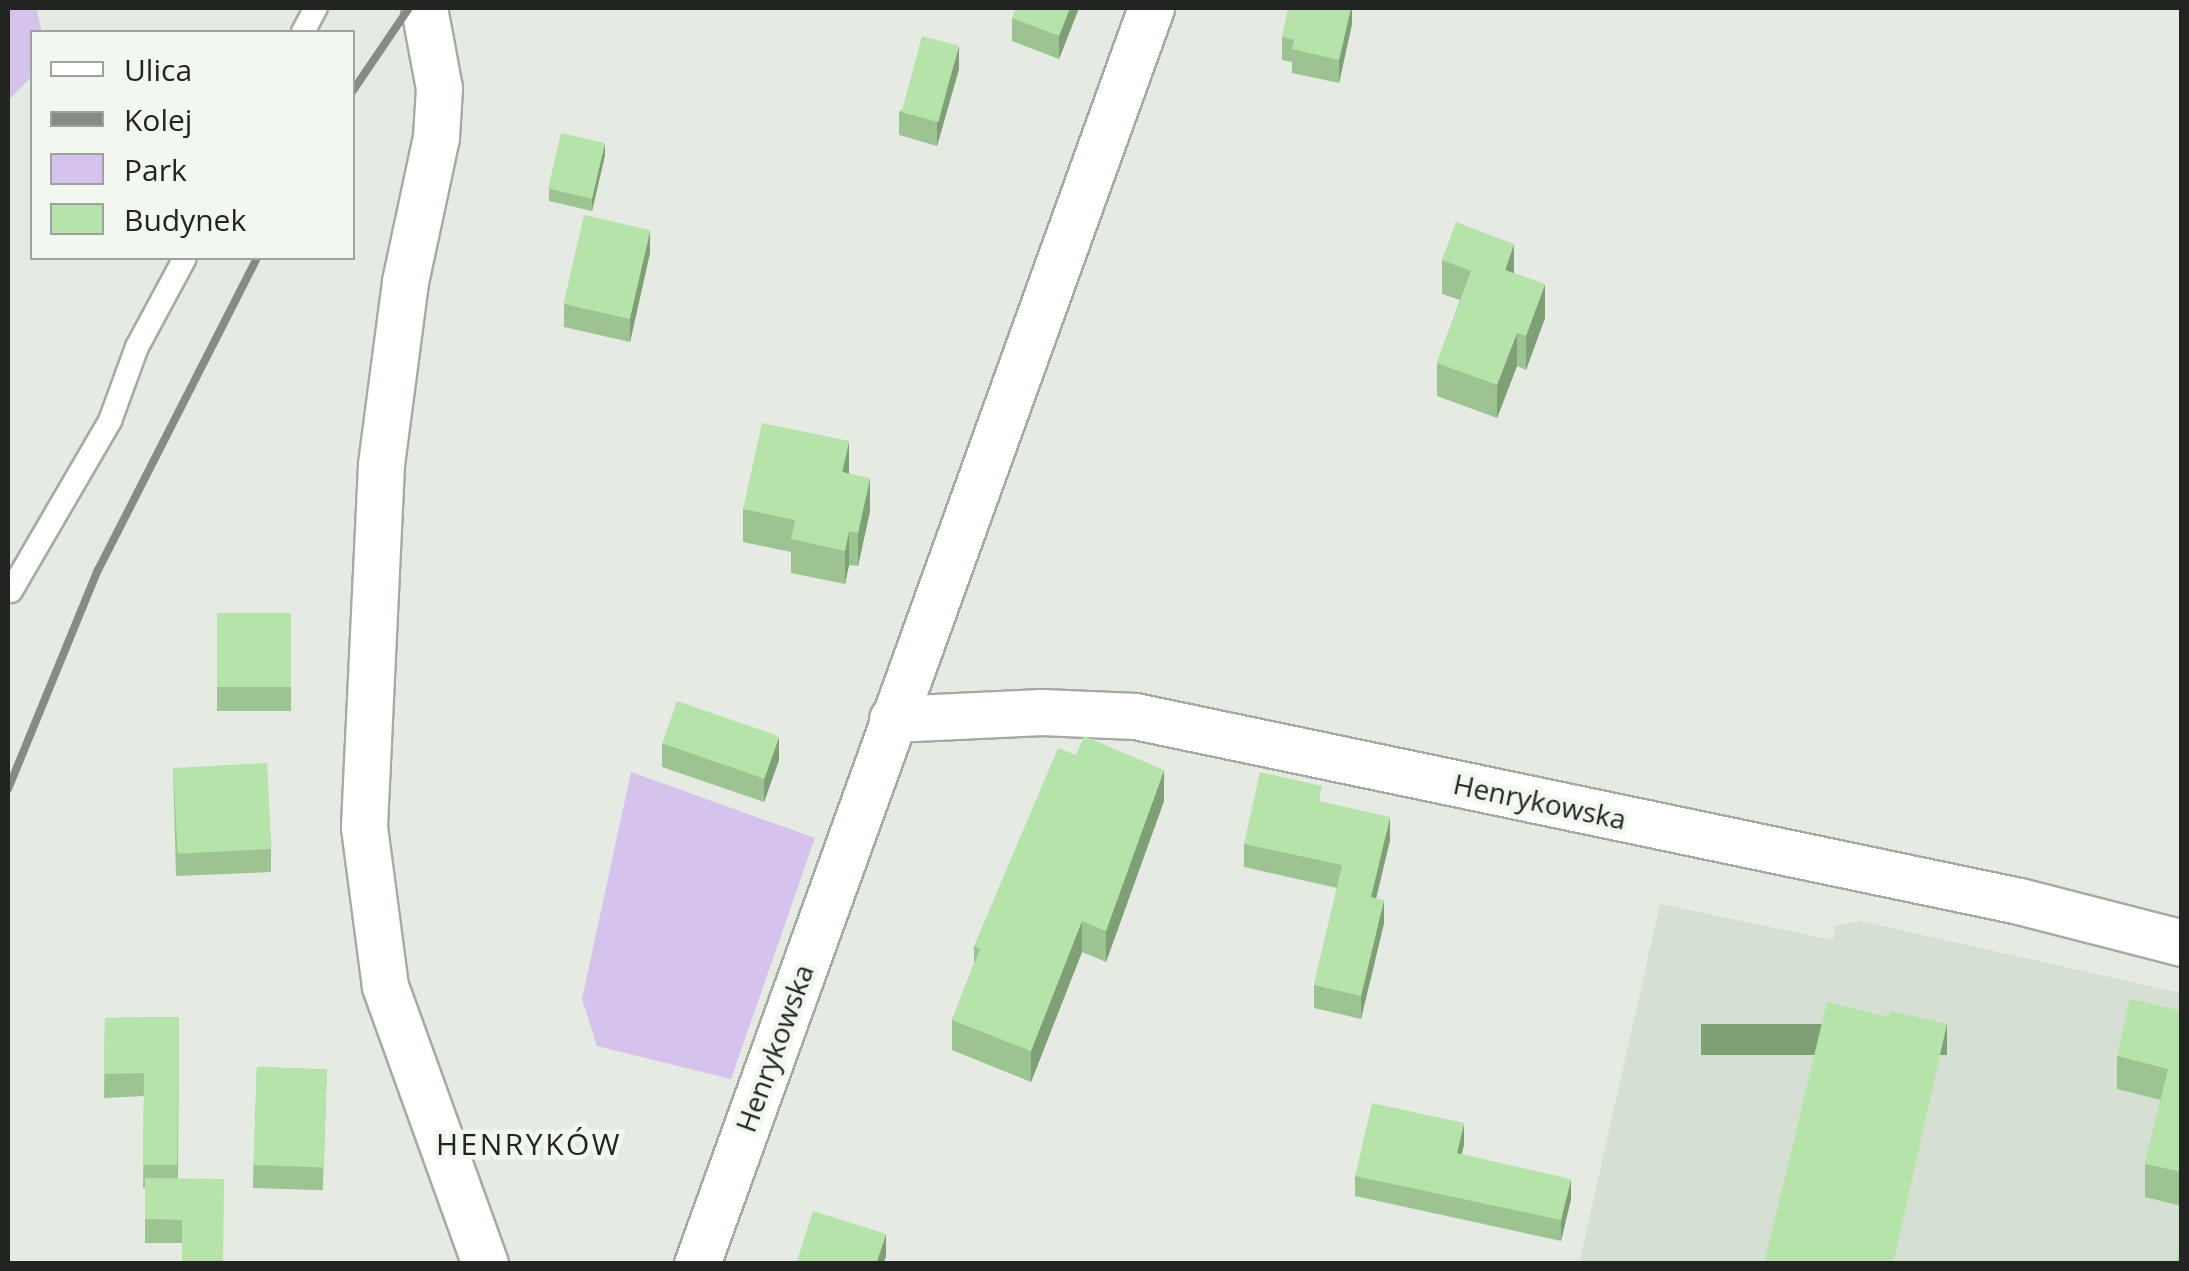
<!DOCTYPE html>
<meta charset="utf-8">
<style>
body{margin:0}
#map{position:relative;width:2189px;height:1271px;overflow:hidden;background:#e5ebe3;font-family:"Open Sans",sans-serif}
div>[style]{position:absolute}
.built>*{inset:0;background:#d5e0d2}
.green>*{inset:0;background:#d5c3ee}
.roads{filter:drop-shadow(2px 0 #a4aba3) drop-shadow(-2px 0 #a4aba3) drop-shadow(0 2px #a4aba3) drop-shadow(0 -2px #a4aba3)}
.lane>*{height:22px;margin:-11px;padding:0 11px;transform-origin:11px;border-radius:11px;background:#fff}
.street>*{height:45px;margin:-22.5px;padding:0 22.5px;transform-origin:22.5px;border-radius:22.5px;background:#fff}
.rail>*{height:8px;margin:-4px;padding:0 4px;transform-origin:4px;border-radius:4px;background:#868b85}
.wall>*{inset:0;background:#9dc392;transform-origin:0 0}
.shaded-wall>*{inset:0;background:#7f9f77;transform-origin:0 0}
.building>*{inset:0;background:#b6e3aa;transform-origin:0 0}
span{translate:-50% -50%;white-space:nowrap;text-align:center;line-height:1.15;-webkit-text-stroke:9px #f2f8f0;paint-order:stroke}
.street-label{font-size:28px;color:#222421}
.neighbourhood-label{font-size:30px;color:#222421;letter-spacing:2.5px}
.frame{position:absolute;inset:0;border:10px solid #222421;pointer-events:none}
.legend{position:absolute;left:30px;top:30px;width:325px;height:230px;box-sizing:border-box;background:#f2f8f0;border:2px solid #9fa39d;margin:0;padding:12px 18px;list-style:none;font-size:30px;color:#222421}
.legend li{display:flex;align-items:center;gap:20px;height:50px}
.legend b{width:50px;border:2px solid #9fa39d}
</style>
<div id="map">
<div class="built">
<i style="clip-path:polygon(1660px 904px,1833px 940px,1835px 926px,1860px 921px,2181px 993px,2181px 1263px,1579px 1264px)"></i>
</div>
<div class="green">
<i style="clip-path:polygon(8px 8px,36px 8px,42px 32px,32px 32px,32px 76px,8px 101px)"></i>
<i style="clip-path:polygon(631px 772px,815px 838px,731px 1079px,597px 1046px,582px 999px)"></i>
</div>
<div class="roads">
<div class="lane">
<i style="left:303px;top:32px;width:27px;rotate:-62deg"></i>
<i style="left:11px;top:591px;width:197px;rotate:-59.8deg"></i>
<i style="left:110px;top:421px;width:79px;rotate:-70deg"></i>
<i style="left:137px;top:347px;width:101px;rotate:-61.7deg"></i>
</div>
<div class="street">
<i style="left:424px;top:8px;width:81px;rotate:79.4deg"></i>
<i style="left:439px;top:88px;width:49px;rotate:93.5deg"></i>
<i style="left:436px;top:137px;width:148px;rotate:102.1deg"></i>
<i style="left:405px;top:282px;width:185px;rotate:97.5deg"></i>
<i style="left:381px;top:465px;width:362px;rotate:92.7deg"></i>
<i style="left:364px;top:827px;width:160px;rotate:82.5deg"></i>
<i style="left:385px;top:986px;width:295px;rotate:70.2deg"></i>
<i style="left:892px;top:719px;width:150px;rotate:-2.7deg"></i>
<i style="left:1042px;top:712px;width:93px;rotate:2.5deg"></i>
<i style="left:1135px;top:716px;width:903px;rotate:11.82deg"></i>
<i style="left:2019px;top:901px;width:168px;rotate:14.4deg"></i>
<i style="left:697px;top:1264px;width:1336px;rotate:-70.13deg"></i>
</div>
</div>
<div class="rail">
<i style="left:352px;top:92px;width:102px;rotate:-55.8deg"></i>
<i style="left:8px;top:789px;width:237px;rotate:-67.7deg"></i>
<i style="left:98px;top:570px;width:350px;rotate:-63deg"></i>
</div>
<div class="wall">
<i style="clip-path:polygon(1079px 8px,1059px 59px,1012px 41px,1012px 18px)"></i>
<i style="clip-path:polygon(1352px 8px,1352px 24px,1339px 83px,1292px 73px,1292px 62px,1282px 60px,1282px 37px)"></i>
<i style="clip-path:polygon(959px 69px,937px 146px,899px 135px,899px 112px)"></i>
<i style="clip-path:polygon(605px 155px,592px 211px,549px 201px,549px 189px)"></i>
<i style="clip-path:polygon(650px 253px,630px 342px,564px 327px,564px 304px)"></i>
<i style="clip-path:polygon(1442px 260px,1514px 273px,1545px 318px,1526px 370px,1517px 366px,1497px 418px,1437px 396px,1437px 363px,1460px 300px,1442px 294px)"></i>
<i style="clip-path:polygon(849px 473px,870px 511px,858px 566px,849px 565px,845px 584px,791px 573px,791px 552px,743px 542px,743px 509px)"></i>
<i style="left:291px;top:613px;width:98px;height:74px;rotate:90deg"></i>
<i style="clip-path:polygon(662px 743px,779px 760px,764px 802px,662px 767px)"></i>
<i style="clip-path:polygon(173px 767px,271px 849px,271px 872px,176px 876px)"></i>
<i style="clip-path:polygon(1164px 801px,1106px 962px,1082px 952px,1031px 1082px,952px 1050px,952px 1020px,974px 964px,974px 946px)"></i>
<i style="clip-path:polygon(1322px 802px,1390px 840px,1376px 898px,1384px 923px,1361px 1019px,1314px 1008px,1314px 985px,1337px 888px,1244px 867px,1244px 844px)"></i>
<i style="clip-path:polygon(2182px 1011px,2182px 1206px,2145px 1197px,2145px 1164px,2161px 1100px,2117px 1089px,2117px 1056px)"></i>
<i style="clip-path:polygon(179px 1017px,178px 1179px,224px 1179px,182px 1243px,145px 1243px,145px 1188px,143px 1188px,144px 1096px,104px 1098px,105px 1018px)"></i>
<i style="left:257px;top:1067px;width:70px;height:121px;rotate:2deg"></i>
<i style="clip-path:polygon(1464px 1144px,1462px 1154px,1571px 1199px,1561px 1241px,1355px 1196px,1355px 1176px)"></i>
</div>
<div class="shaded-wall">
<i style="clip-path:polygon(1070px 8px,1079px 8px,1059px 59px,1059px 36px)"></i>
<i style="clip-path:polygon(1351px 8px,1352px 8px,1352px 24px,1339px 83px,1339px 60px)"></i>
<i style="clip-path:polygon(959px 46px,959px 69px,937px 146px,937px 123px)"></i>
<i style="clip-path:polygon(605px 143px,605px 155px,592px 211px,592px 199px)"></i>
<i style="clip-path:polygon(650px 230px,650px 253px,630px 342px,630px 318px)"></i>
<i style="clip-path:polygon(1514px 244px,1514px 277px,1505px 270px)"></i>
<i style="clip-path:polygon(1545px 284px,1545px 318px,1526px 370px,1526px 336px)"></i>
<i style="clip-path:polygon(1517px 333px,1517px 366px,1497px 418px,1497px 385px)"></i>
<i style="clip-path:polygon(849px 441px,849px 474px,842px 472px)"></i>
<i style="clip-path:polygon(870px 478px,870px 511px,858px 566px,858px 533px)"></i>
<i style="clip-path:polygon(849px 531px,849px 565px,845px 584px,845px 551px)"></i>
<i style="clip-path:polygon(779px 737px,779px 760px,764px 802px,764px 779px)"></i>
<i style="clip-path:polygon(1164px 770px,1164px 801px,1106px 962px,1106px 931px)"></i>
<i style="clip-path:polygon(1390px 817px,1390px 840px,1371px 920px,1371px 897px)"></i>
<i style="clip-path:polygon(1384px 900px,1384px 923px,1361px 1019px,1361px 996px)"></i>
<i style="clip-path:polygon(1082px 921px,1082px 952px,1031px 1082px,1031px 1051px)"></i>
<i style="left:1947px;top:1024px;width:31px;height:246px;rotate:90deg"></i>
<i style="clip-path:polygon(1464px 1123px,1464px 1144px,1457px 1173px,1457px 1153px)"></i>
<i style="clip-path:polygon(1571px 1179px,1571px 1199px,1561px 1241px,1561px 1220px)"></i>
<i style="clip-path:polygon(886px 1234px,886px 1257px,883px 1264px,876px 1264px)"></i>
</div>
<div class="building">
<i style="clip-path:polygon(1016px 8px,1070px 8px,1059px 36px,1012px 18px)"></i>
<i style="clip-path:polygon(1288px 8px,1351px 8px,1339px 60px,1292px 49px,1294px 40px,1282px 37px)"></i>
<i style="left:922px;top:36px;width:38px;height:79px;rotate:15deg"></i>
<i style="left:561px;top:133px;width:45px;height:57px;rotate:13deg"></i>
<i style="left:584px;top:215px;width:68px;height:91px;rotate:13deg"></i>
<i style="clip-path:polygon(1456px 222px,1514px 244px,1505px 270px,1545px 284px,1526px 336px,1517px 333px,1497px 385px,1437px 363px,1471px 271px,1442px 260px)"></i>
<i style="clip-path:polygon(762px 423px,849px 441px,842px 472px,870px 478px,858px 533px,849px 531px,845px 551px,791px 539px,795px 520px,743px 509px)"></i>
<i style="left:291px;top:613px;width:74px;height:74px;rotate:90deg"></i>
<i style="left:677px;top:701px;width:108px;height:45px;rotate:19deg"></i>
<i style="clip-path:polygon(1084px 736px,1164px 770px,1106px 931px,1082px 921px,1031px 1051px,952px 1020px,980px 949px,974px 946px,1058px 748px,1076px 755px)"></i>
<i style="left:267px;top:763px;width:86px;height:94px;rotate:87deg"></i>
<i style="clip-path:polygon(1260px 772px,1322px 786px,1319px 801px,1390px 817px,1371px 897px,1384px 900px,1361px 996px,1314px 985px,1342px 865px,1244px 844px)"></i>
<i style="clip-path:polygon(2130px 999px,2182px 1011px,2182px 1172px,2145px 1164px,2168px 1069px,2117px 1056px)"></i>
<i style="clip-path:polygon(1827px 1002px,1889px 1017px,1890px 1011px,1947px 1024px,1893px 1264px,1764px 1264px)"></i>
<i style="clip-path:polygon(179px 1017px,177px 1165px,143px 1165px,144px 1073px,104px 1074px,105px 1018px)"></i>
<i style="left:257px;top:1067px;width:70px;height:98px;rotate:2deg"></i>
<i style="clip-path:polygon(1372px 1103px,1464px 1123px,1457px 1153px,1571px 1179px,1561px 1220px,1355px 1176px)"></i>
<i style="clip-path:polygon(145px 1178px,224px 1179px,223px 1264px,182px 1264px,182px 1220px,145px 1219px)"></i>
<i style="clip-path:polygon(813px 1211px,886px 1234px,876px 1264px,796px 1264px)"></i>
<i style="clip-path:polygon(2178px 1250px,2182px 1251px,2182px 1264px,2175px 1264px)"></i>
</div>
<div class="street-label">
<span style="left:1540px;top:801px;rotate:12deg">Henrykowska</span>
<span style="left:774px;top:1048px;rotate:-70deg">Henrykowska</span>
</div>
<div class="neighbourhood-label">
<span style="left:529px;top:1144px">HENRYKÓW</span>
</div>
<div class="frame"></div>
<ul class="legend">
<li><b style="height:12px;background:#fff"></b>Ulica</li>
<li><b style="height:12px;background:#868b85"></b>Kolej</li>
<li><b style="height:28px;background:#d5c3ee"></b>Park</li>
<li><b style="height:28px;background:#b6e3aa"></b>Budynek</li>
</ul>
</div>
